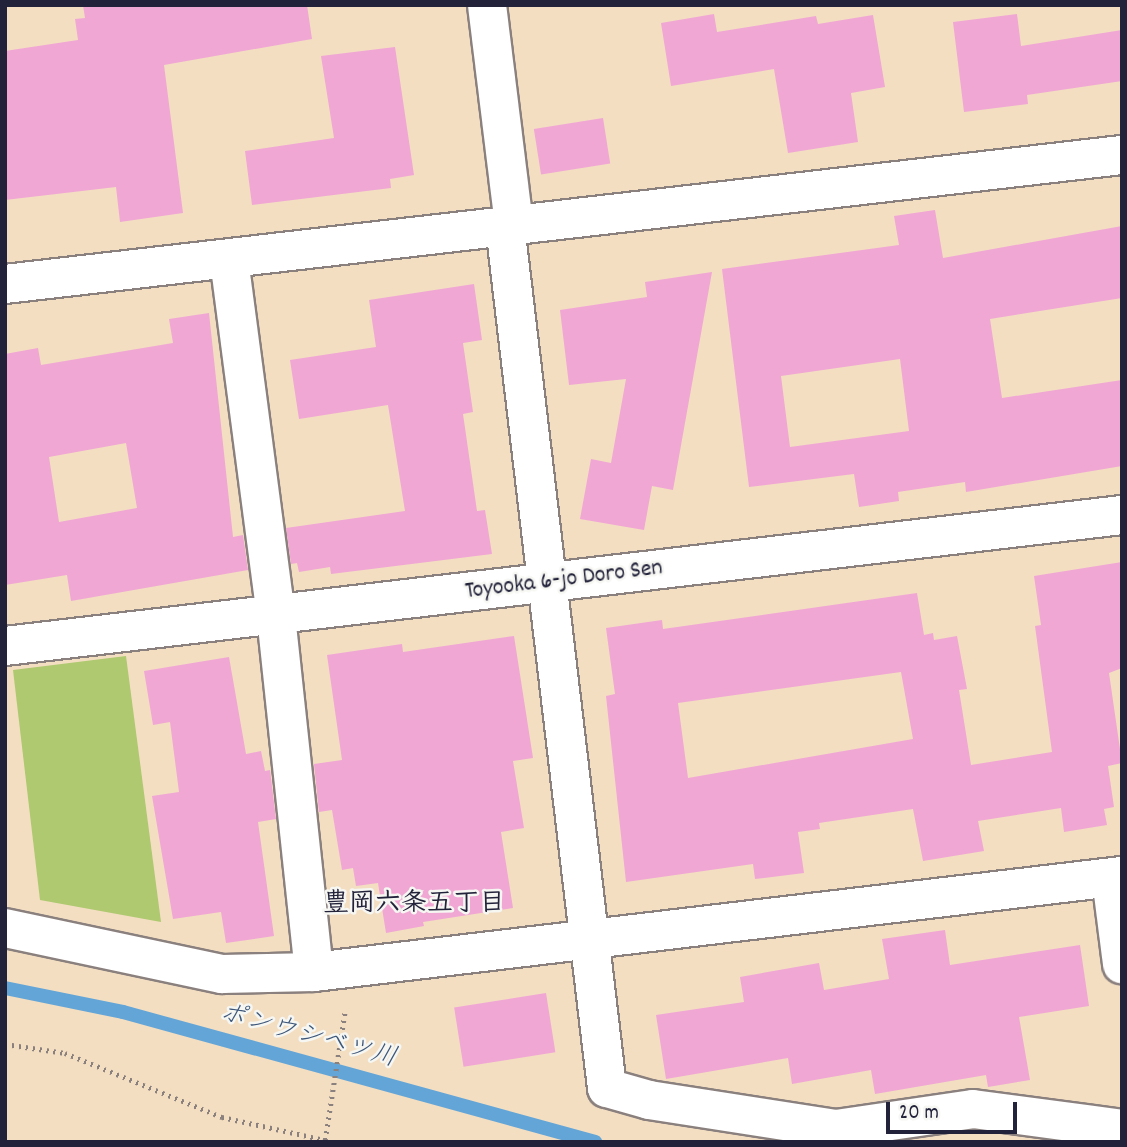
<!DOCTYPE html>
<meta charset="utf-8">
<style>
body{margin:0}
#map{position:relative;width:1127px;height:1147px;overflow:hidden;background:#f3dec2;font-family:Dekko,"Klee One",sans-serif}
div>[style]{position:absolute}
.green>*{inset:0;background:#aec96f}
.stream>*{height:14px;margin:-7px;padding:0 7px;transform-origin:7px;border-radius:7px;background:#63a5d7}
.building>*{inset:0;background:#f0a7d4;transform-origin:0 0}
.path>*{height:4.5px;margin-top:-2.25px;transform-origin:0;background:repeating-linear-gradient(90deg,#8a807e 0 2px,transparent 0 7px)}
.roads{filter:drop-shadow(2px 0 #8a807e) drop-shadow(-2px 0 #8a807e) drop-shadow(0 2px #8a807e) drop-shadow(0 -2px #8a807e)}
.street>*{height:38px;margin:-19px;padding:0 19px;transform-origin:19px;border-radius:19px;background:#fff}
span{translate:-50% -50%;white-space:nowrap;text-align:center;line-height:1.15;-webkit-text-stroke:5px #f6f6f2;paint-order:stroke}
.street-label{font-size:24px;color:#22223b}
.neighbourhood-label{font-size:26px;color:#22223b;font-weight:700}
.water-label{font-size:26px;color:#3c5679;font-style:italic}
.frame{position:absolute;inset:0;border:7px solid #22223b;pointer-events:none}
.scale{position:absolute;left:886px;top:1102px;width:131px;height:32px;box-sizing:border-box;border:4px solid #22223b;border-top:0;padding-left:9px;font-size:21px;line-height:24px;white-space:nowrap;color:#22223b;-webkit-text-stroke:5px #f6f6f2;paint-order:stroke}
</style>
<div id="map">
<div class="green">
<i style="clip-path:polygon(126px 656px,161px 922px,40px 900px,13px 670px)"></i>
</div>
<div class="stream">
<i style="left:5px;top:988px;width:120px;rotate:11.5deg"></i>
<i style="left:123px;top:1012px;width:490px;rotate:15.4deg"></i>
</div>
<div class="building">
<i style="clip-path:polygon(83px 5px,307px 5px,312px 39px,164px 65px,183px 213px,120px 222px,116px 187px,5px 200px,5px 51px,78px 40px,75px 19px,85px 18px)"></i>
<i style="clip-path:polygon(714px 14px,717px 32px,816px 16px,818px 24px,873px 15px,885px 87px,851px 93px,858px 142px,788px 153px,774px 69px,671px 86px,661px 23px)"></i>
<i style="clip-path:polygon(1017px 14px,1021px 46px,1122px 30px,1122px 81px,1027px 95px,1028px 104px,964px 112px,953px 22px)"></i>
<i style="clip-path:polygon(395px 47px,414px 175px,390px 179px,391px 188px,252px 205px,245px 151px,334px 138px,321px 56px)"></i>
<i style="left:603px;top:118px;width:46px;height:70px;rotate:81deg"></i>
<i style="clip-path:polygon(evenodd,935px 210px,943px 258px,1122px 226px,1122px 298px,990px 319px,1002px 398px,1122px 380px,1122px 466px,966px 492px,965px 482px,898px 492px,899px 501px,859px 507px,854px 474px,749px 487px,722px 269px,899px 245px,894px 216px,935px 210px,900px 359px,909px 431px,790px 447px,781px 376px,900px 359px)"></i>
<i style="clip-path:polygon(712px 272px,673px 490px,652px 486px,644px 530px,580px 519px,591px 459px,611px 463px,626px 379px,569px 385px,560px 310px,647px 297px,645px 282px)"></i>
<i style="clip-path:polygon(474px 284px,482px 340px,463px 343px,473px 412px,463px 414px,477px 511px,485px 510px,492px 554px,331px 574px,330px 567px,299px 572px,297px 563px,291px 564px,286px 528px,405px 511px,388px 405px,299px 419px,290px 360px,376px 347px,369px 300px)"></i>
<i style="clip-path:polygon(evenodd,209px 313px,233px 537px,243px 535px,248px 570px,71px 601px,67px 575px,5px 585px,5px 354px,38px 348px,41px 365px,173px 343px,169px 319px,209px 313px,126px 443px,137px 508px,59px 522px,49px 457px,126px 443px)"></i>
<i style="clip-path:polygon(evenodd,1122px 562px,1122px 668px,1109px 673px,1122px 763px,1108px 766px,1114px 807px,1104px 809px,1107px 825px,1064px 832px,1061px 808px,978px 821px,984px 851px,923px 861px,913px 809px,819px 823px,820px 829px,798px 832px,804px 873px,755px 879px,753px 864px,626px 882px,606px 696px,615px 694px,606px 628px,662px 620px,663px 629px,917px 593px,924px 635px,933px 633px,934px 640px,957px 636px,967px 689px,959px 690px,971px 765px,1052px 752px,1035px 626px,1041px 625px,1034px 576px,1122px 562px,901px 672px,913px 739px,688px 778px,678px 703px,901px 672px)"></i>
<i style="clip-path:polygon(514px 636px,533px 758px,513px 761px,524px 828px,501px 832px,513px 908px,423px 922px,424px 926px,386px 933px,378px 883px,356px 886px,353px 868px,342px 870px,332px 810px,319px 812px,314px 764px,342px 760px,327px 655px,402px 644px,403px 652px)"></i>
<i style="clip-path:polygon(229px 657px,246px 754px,261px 751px,265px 771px,270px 770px,276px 819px,258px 822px,274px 936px,226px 943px,221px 912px,173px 919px,152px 796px,179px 792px,170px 722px,153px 725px,144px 671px)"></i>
<i style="clip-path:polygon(945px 930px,950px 965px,1080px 945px,1089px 1006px,1019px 1017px,1030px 1080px,988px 1087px,986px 1075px,875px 1094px,871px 1070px,792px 1084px,788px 1058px,666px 1079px,656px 1015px,744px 1002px,740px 977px,819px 963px,824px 990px,889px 979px,882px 939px)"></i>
<i style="left:546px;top:993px;width:60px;height:93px;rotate:81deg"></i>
</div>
<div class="path">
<i style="left:5px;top:1044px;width:61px;rotate:8.5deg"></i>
<i style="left:65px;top:1053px;width:170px;rotate:22.2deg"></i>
<i style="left:222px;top:1117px;width:106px;rotate:12.6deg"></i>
<i style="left:325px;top:1140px;width:131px;rotate:-81.2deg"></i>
</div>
<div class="roads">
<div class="street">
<i style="left:487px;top:5px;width:222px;rotate:83deg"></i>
<i style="left:505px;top:226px;width:868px;rotate:83.25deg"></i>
<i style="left:607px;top:1088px;width:44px;rotate:15.9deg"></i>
<i style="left:649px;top:1100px;width:189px;rotate:8.8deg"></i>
<i style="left:836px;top:1129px;width:138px;rotate:-8.3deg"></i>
<i style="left:973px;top:1109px;width:150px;rotate:7.6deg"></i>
<i style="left:229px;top:259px;width:360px;rotate:82.5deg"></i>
<i style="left:276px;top:616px;width:358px;rotate:83.9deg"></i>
<i style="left:5px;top:284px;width:1124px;rotate:-6.59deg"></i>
<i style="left:5px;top:646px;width:1125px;rotate:-6.69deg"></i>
<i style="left:1111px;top:878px;width:87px;rotate:82.7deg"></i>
<i style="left:5px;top:928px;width:222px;rotate:12deg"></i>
<i style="left:222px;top:974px;width:92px;rotate:-1.2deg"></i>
<i style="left:314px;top:972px;width:814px;rotate:-6.78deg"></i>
</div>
</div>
<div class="street-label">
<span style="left:564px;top:581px;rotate:-7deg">Toyooka 6-jo Doro Sen</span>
</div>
<div class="neighbourhood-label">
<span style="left:414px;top:905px">豊岡六条五丁目</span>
</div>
<div class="water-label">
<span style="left:308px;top:1037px;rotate:15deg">ポンウシベツ川</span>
</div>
<div class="frame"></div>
<div class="scale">20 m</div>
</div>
